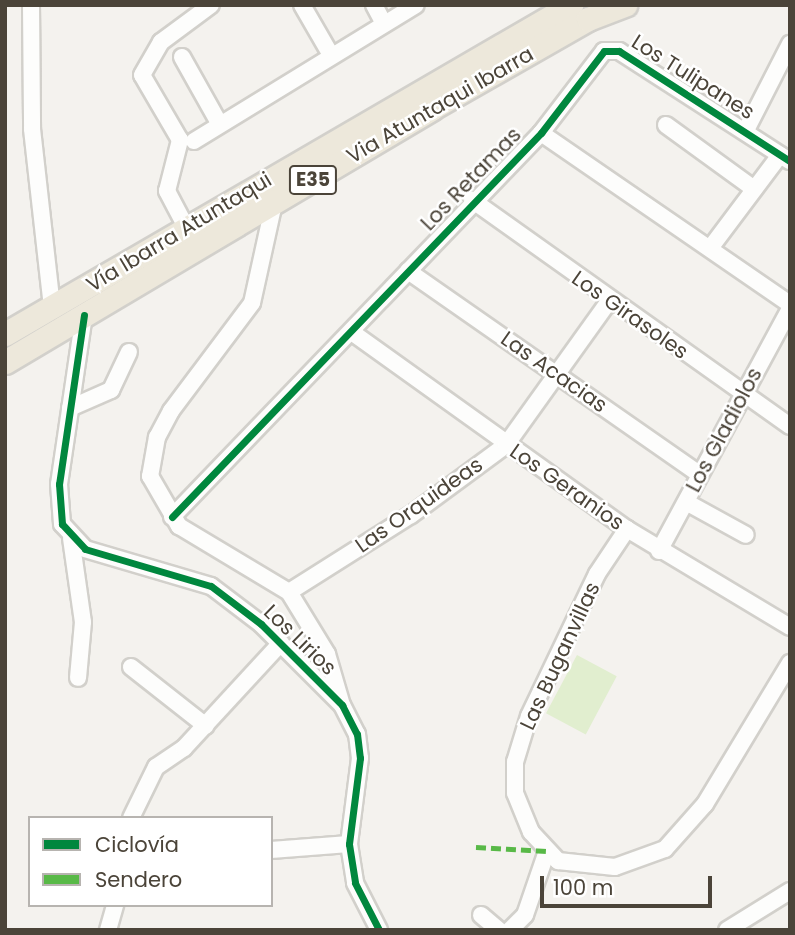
<!DOCTYPE html>
<meta charset="utf-8">
<style>
body{margin:0}
#map{position:relative;width:795px;height:935px;overflow:hidden;background:#f4f2ee;font-family:Poppins,sans-serif}
div>[style]{position:absolute}
.green>*{inset:0;background:#e1eecf;transform-origin:0 0}
.roads{filter:drop-shadow(2px 0 #d2d0cb) drop-shadow(-2px 0 #d2d0cb) drop-shadow(0 2px #d2d0cb) drop-shadow(0 -2px #d2d0cb)}
.minor>*{height:16px;margin:-8px;padding:0 8px;transform-origin:8px;border-radius:8px;background:#fdfdfc}
.highway>*{height:23px;margin:-11.5px;padding:0 11.5px;transform-origin:11.5px;border-radius:11.5px;background:#ede8db}
.quiet>*{height:5px;margin-top:-2.5px;transform-origin:0;background:repeating-linear-gradient(90deg,#58b947 0 10px,transparent 0 15px)}
.cycleway>*{height:7px;margin:-3.5px;padding:0 3.5px;transform-origin:3.5px;border-radius:3.5px;background:#00873e}
span{translate:-50% -50%;white-space:nowrap;text-align:center;line-height:1.15;-webkit-text-stroke:5px #fff;paint-order:stroke}
.shield-label span{padding:2px 5px;background:#fff;border:2px solid;border-radius:5px;-webkit-text-stroke-width:0}
.shield-label{font-size:19px;color:#4b4439;font-weight:700}
.street-label{font-size:21px;color:#4b4439}
.frame{position:absolute;inset:0;border:7px solid #4b4439;pointer-events:none}
.legend{position:absolute;left:28px;top:816px;width:245px;height:91px;box-sizing:border-box;background:#fff;border:2px solid #b7b4b0;margin:0;padding:9px 12px;list-style:none;font-size:21px;color:#4b4439}
.legend li{display:flex;align-items:center;gap:14px;height:35px}
.legend b{width:35px;border:2px solid #b7b4b0}
.scale{position:absolute;left:540px;top:876px;width:172px;height:32px;box-sizing:border-box;border:4px solid #4b4439;border-top:0;padding-left:9px;font-size:21px;line-height:24px;white-space:nowrap;color:#4b4439;-webkit-text-stroke:5px #fff;paint-order:stroke}
</style>
<div id="map">
<div class="green">
<i style="left:577px;top:655px;width:45px;height:66px;rotate:28deg"></i>
</div>
<div class="roads">
<div class="minor">
<i style="left:31px;top:5px;width:124px;rotate:89.5deg"></i>
<i style="left:32px;top:129px;width:179px;rotate:83.6deg"></i>
<i style="left:302px;top:5px;width:58px;rotate:59.9deg"></i>
<i style="left:374px;top:5px;width:21px;rotate:62deg"></i>
<i style="left:182px;top:57px;width:76px;rotate:60.7deg"></i>
<i style="left:666px;top:125px;width:109px;rotate:36deg"></i>
<i style="left:746px;top:130px;width:97px;rotate:-62.9deg"></i>
<i style="left:541px;top:133px;width:302px;rotate:34.5deg"></i>
<i style="left:194px;top:141px;width:260px;rotate:-31.5deg"></i>
<i style="left:472px;top:200px;width:390px;rotate:35.4deg"></i>
<i style="left:274px;top:203px;width:102px;rotate:102.4deg"></i>
<i style="left:252px;top:303px;width:135px;rotate:126.9deg"></i>
<i style="left:171px;top:411px;width:30px;rotate:118deg"></i>
<i style="left:157px;top:437px;width:40px;rotate:100deg"></i>
<i style="left:150px;top:476px;width:58px;rotate:59.9deg"></i>
<i style="left:179px;top:526px;width:128px;rotate:31deg"></i>
<i style="left:289px;top:592px;width:73px;rotate:58.5deg"></i>
<i style="left:327px;top:654px;width:50px;rotate:73.7deg"></i>
<i style="left:186px;top:227px;width:41px;rotate:-117.8deg"></i>
<i style="left:167px;top:191px;width:53px;rotate:-75.7deg"></i>
<i style="left:180px;top:140px;width:75px;rotate:-120.3deg"></i>
<i style="left:142px;top:75px;width:38px;rotate:-60deg"></i>
<i style="left:161px;top:42px;width:62px;rotate:-36.5deg"></i>
<i style="left:711px;top:247px;width:115px;rotate:-53.1deg"></i>
<i style="left:408px;top:271px;width:356px;rotate:34.9deg"></i>
<i style="left:84px;top:315px;width:171px;rotate:98.4deg"></i>
<i style="left:59px;top:484px;width:40px;rotate:85.7deg"></i>
<i style="left:62px;top:524px;width:34px;rotate:47deg"></i>
<i style="left:85px;top:549px;width:131px;rotate:16.4deg"></i>
<i style="left:211px;top:586px;width:63px;rotate:37.2deg"></i>
<i style="left:261px;top:624px;width:115px;rotate:45deg"></i>
<i style="left:342px;top:705px;width:33px;rotate:63deg"></i>
<i style="left:357px;top:734px;width:24px;rotate:83deg"></i>
<i style="left:360px;top:758px;width:87px;rotate:97.3deg"></i>
<i style="left:349px;top:844px;width:39px;rotate:81deg"></i>
<i style="left:355px;top:883px;width:53px;rotate:62.9deg"></i>
<i style="left:353px;top:333px;width:337px;rotate:35.6deg"></i>
<i style="left:627px;top:529px;width:190px;rotate:31deg"></i>
<i style="left:70px;top:408px;width:45px;rotate:-23.7deg"></i>
<i style="left:111px;top:390px;width:42px;rotate:-64.7deg"></i>
<i style="left:686px;top:502px;width:68px;rotate:28.8deg"></i>
<i style="left:172px;top:517px;width:533px;rotate:-46.14deg"></i>
<i style="left:541px;top:133px;width:103px;rotate:-52.5deg"></i>
<i style="left:604px;top:51px;width:15px"></i>
<i style="left:619px;top:51px;width:203px;rotate:32.8deg"></i>
<i style="left:627px;top:529px;width:54px;rotate:123.7deg"></i>
<i style="left:597px;top:574px;width:157px;rotate:115.6deg"></i>
<i style="left:529px;top:716px;width:48px;rotate:106.9deg"></i>
<i style="left:515px;top:762px;width:31px;rotate:90deg"></i>
<i style="left:515px;top:793px;width:42px;rotate:67.7deg"></i>
<i style="left:531px;top:832px;width:40px;rotate:47deg"></i>
<i style="left:558px;top:861px;width:57px;rotate:6deg"></i>
<i style="left:615px;top:867px;width:53px;rotate:-19.8deg"></i>
<i style="left:665px;top:849px;width:60px;rotate:-48.4deg"></i>
<i style="left:705px;top:804px;width:165px;rotate:-58.9deg"></i>
<i style="left:71px;top:538px;width:85px;rotate:81.9deg"></i>
<i style="left:83px;top:622px;width:56px;rotate:95.1deg"></i>
<i style="left:659px;top:551px;width:275px;rotate:-61.6deg"></i>
<i style="left:289px;top:592px;width:144px;rotate:-32.3deg"></i>
<i style="left:411px;top:515px;width:118px;rotate:-36.4deg"></i>
<i style="left:506px;top:445px;width:177px;rotate:-54.4deg"></i>
<i style="left:131px;top:667px;width:95px;rotate:38.2deg"></i>
<i style="left:131px;top:818px;width:57px;rotate:-63.9deg"></i>
<i style="left:156px;top:767px;width:34px;rotate:-34deg"></i>
<i style="left:184px;top:748px;width:143px;rotate:-47.3deg"></i>
<i style="left:271px;top:850px;width:78px;rotate:-4.4deg"></i>
<i style="left:481px;top:915px;width:23px;rotate:40deg"></i>
<i style="left:108px;top:930px;width:26px;rotate:-74deg"></i>
<i style="left:510px;top:930px;width:21px;rotate:-45deg"></i>
<i style="left:525px;top:915px;width:68px;rotate:-71deg"></i>
<i style="left:727px;top:930px;width:74px;rotate:-31.8deg"></i>
</div>
<div class="highway">
<i style="left:5px;top:334px;width:655px;rotate:-30.17deg"></i>
<i style="left:5px;top:362px;width:497px;rotate:-30.7deg"></i>
<i style="left:432px;top:108px;width:180px;rotate:-29.7deg"></i>
<i style="left:588px;top:19px;width:40px;rotate:-21deg"></i>
</div>
</div>
<div class="quiet">
<i style="left:476px;top:847px;width:71px;rotate:3.2deg"></i>
</div>
<div class="cycleway">
<i style="left:84px;top:315px;width:171px;rotate:98.4deg"></i>
<i style="left:59px;top:484px;width:40px;rotate:85.7deg"></i>
<i style="left:62px;top:524px;width:34px;rotate:47deg"></i>
<i style="left:85px;top:549px;width:131px;rotate:16.4deg"></i>
<i style="left:211px;top:586px;width:63px;rotate:37.2deg"></i>
<i style="left:261px;top:624px;width:115px;rotate:45deg"></i>
<i style="left:342px;top:705px;width:33px;rotate:63deg"></i>
<i style="left:357px;top:734px;width:24px;rotate:83deg"></i>
<i style="left:360px;top:758px;width:87px;rotate:97.3deg"></i>
<i style="left:349px;top:844px;width:39px;rotate:81deg"></i>
<i style="left:355px;top:883px;width:53px;rotate:62.9deg"></i>
<i style="left:172px;top:517px;width:533px;rotate:-46.14deg"></i>
<i style="left:541px;top:133px;width:103px;rotate:-52.5deg"></i>
<i style="left:604px;top:51px;width:15px"></i>
<i style="left:619px;top:51px;width:203px;rotate:32.8deg"></i>
</div>
<div class="shield-label">
<span style="left:313px;top:180px">E35</span>
</div>
<div class="street-label">
<span style="left:693px;top:77px;rotate:32deg">Los Tulipanes</span>
<span style="left:440px;top:105px;rotate:-30deg">Via Atuntaqui Ibarra</span>
<span style="left:471px;top:179px;rotate:-46deg">Los Retamas</span>
<span style="left:179px;top:232px;rotate:-31deg">Vía Ibarra Atuntaqui</span>
<span style="left:630px;top:315px;rotate:35deg">Los Girasoles</span>
<span style="left:554px;top:372px;rotate:35deg">Las Acacias</span>
<span style="left:724px;top:430px;rotate:-62deg">Los Gladiolos</span>
<span style="left:567px;top:487px;rotate:35deg">Los Geranios</span>
<span style="left:419px;top:505px;rotate:-35deg">Las Orquideas</span>
<span style="left:300px;top:640px;rotate:44deg">Los Lirios</span>
<span style="left:560px;top:656px;rotate:-65deg">Las Buganvillas</span>
</div>
<div class="frame"></div>
<ul class="legend">
<li><b style="height:9px;background:#00873e"></b>Ciclovía</li>
<li><b style="height:9px;background:#58b947"></b>Sendero</li>
</ul>
<div class="scale">100 m</div>
</div>
